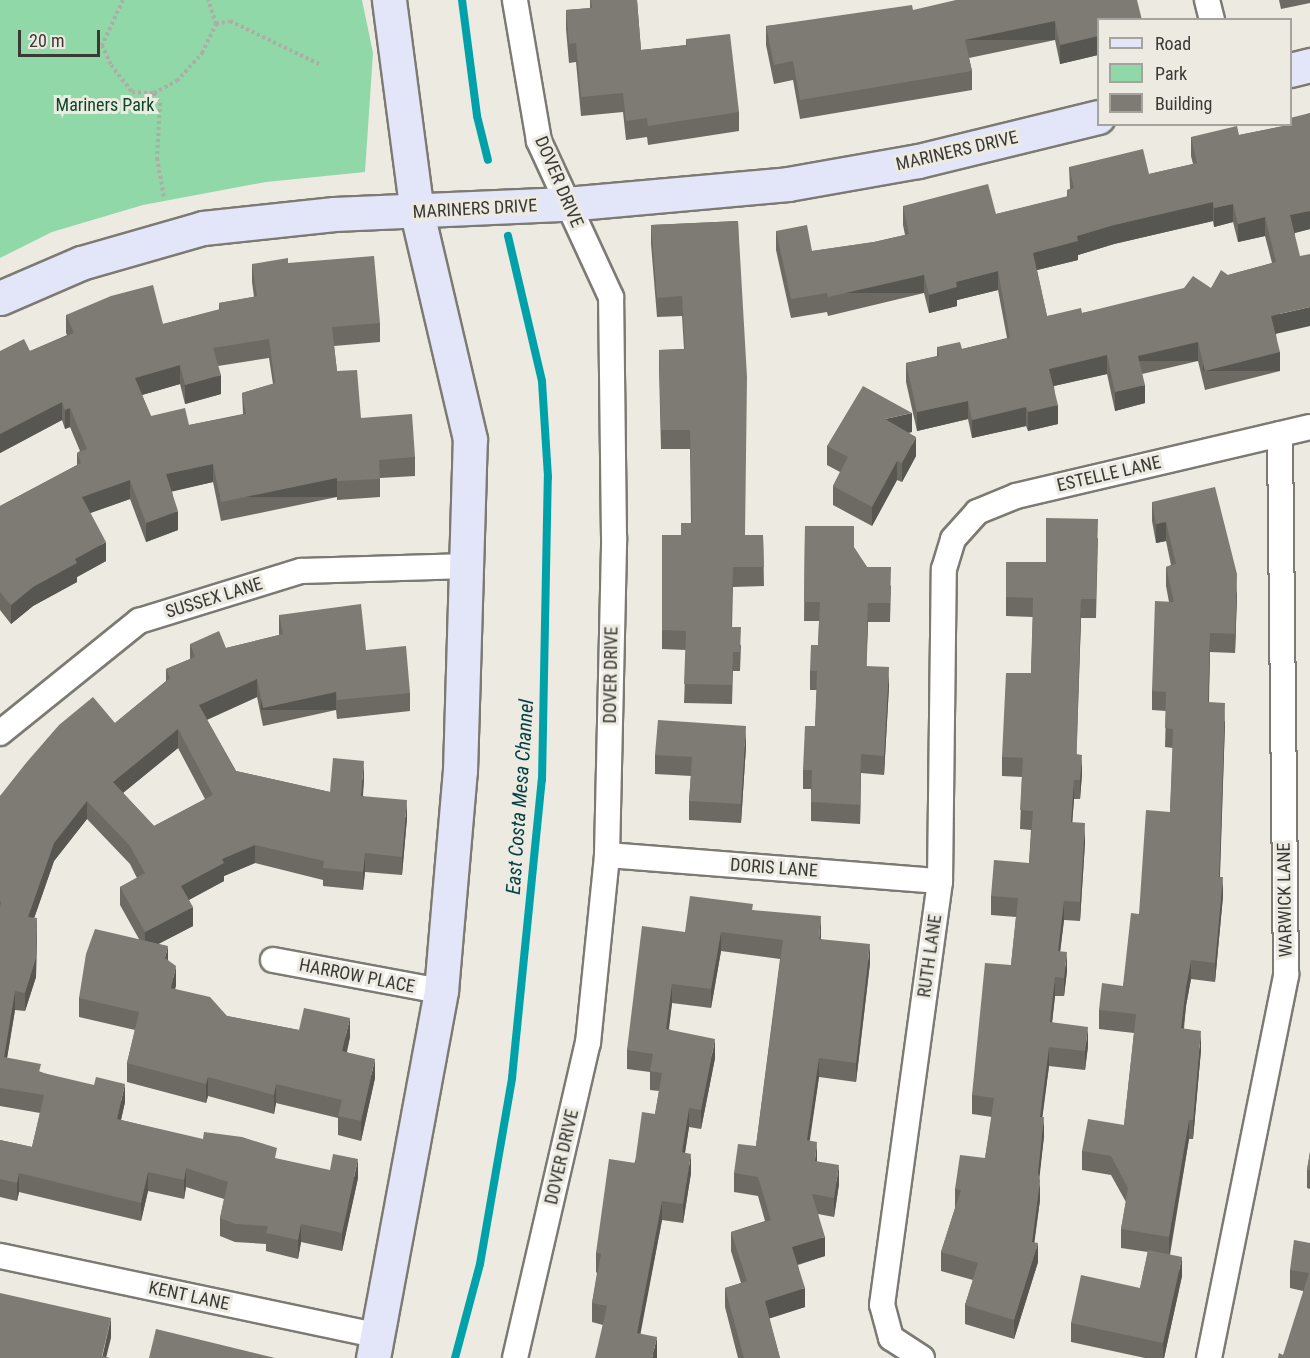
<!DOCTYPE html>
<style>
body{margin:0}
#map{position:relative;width:1310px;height:1358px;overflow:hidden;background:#eceae1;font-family:"Roboto Condensed",sans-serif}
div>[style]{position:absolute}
.green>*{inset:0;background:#91d8a9}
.stream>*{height:8px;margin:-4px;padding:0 4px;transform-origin:4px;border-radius:4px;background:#00a1a8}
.path>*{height:4px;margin-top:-2px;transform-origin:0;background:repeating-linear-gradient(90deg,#aeaca5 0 3px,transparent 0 6px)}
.roads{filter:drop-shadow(2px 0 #7c7a72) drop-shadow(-2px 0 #7c7a72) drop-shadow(0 2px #7c7a72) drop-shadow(0 -2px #7c7a72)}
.street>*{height:24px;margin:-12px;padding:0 12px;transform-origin:12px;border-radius:12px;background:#fff}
.secondary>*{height:33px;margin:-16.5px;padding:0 16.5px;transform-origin:16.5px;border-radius:16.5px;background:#e3e6f9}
.wall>*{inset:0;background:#6c6a63}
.shaded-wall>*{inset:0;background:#585650;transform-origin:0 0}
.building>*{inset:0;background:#7d7b73}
span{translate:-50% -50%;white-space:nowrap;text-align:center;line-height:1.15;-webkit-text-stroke:6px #eceae1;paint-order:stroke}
.park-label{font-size:18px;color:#094928}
.street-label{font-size:18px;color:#3a3936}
.water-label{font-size:20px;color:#054144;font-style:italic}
.legend{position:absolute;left:1097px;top:18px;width:195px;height:108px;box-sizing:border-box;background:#eceae1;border:2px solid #a5a39d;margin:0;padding:8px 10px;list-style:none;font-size:18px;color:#3a3936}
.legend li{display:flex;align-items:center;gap:12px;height:30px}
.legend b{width:30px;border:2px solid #a5a39d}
.scale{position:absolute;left:18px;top:30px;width:82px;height:27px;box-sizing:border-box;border:3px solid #3a3936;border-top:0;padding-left:8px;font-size:18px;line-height:21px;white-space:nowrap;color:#3a3936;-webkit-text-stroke:4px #eceae1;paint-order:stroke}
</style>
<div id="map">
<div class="green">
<i style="clip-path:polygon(0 0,362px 0,373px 53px,365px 172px,266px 182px,143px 205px,52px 232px,0 258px)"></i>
</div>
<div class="stream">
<i style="left:462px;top:0;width:117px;rotate:82.6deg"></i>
<i style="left:477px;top:116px;width:45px;rotate:76deg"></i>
<i style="left:455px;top:1358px;width:97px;rotate:-75.1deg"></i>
<i style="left:480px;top:1264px;width:189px;rotate:-80.2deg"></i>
<i style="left:512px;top:1078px;width:300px;rotate:-84.3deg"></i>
<i style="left:542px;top:780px;width:303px;rotate:-88.9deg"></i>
<i style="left:548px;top:477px;width:96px;rotate:-93.6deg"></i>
<i style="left:542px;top:381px;width:149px;rotate:-103.2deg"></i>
</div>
<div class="path">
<i style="left:123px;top:0;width:50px;rotate:115deg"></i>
<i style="left:102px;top:45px;width:22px;rotate:66deg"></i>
<i style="left:111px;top:65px;width:34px;rotate:52deg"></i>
<i style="left:132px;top:92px;width:22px;rotate:3deg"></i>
<i style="left:154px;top:93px;width:12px;rotate:59deg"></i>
<i style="left:160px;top:103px;width:55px;rotate:93.1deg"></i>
<i style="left:157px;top:158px;width:40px;rotate:80deg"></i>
<i style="left:216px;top:24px;width:14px;rotate:-12deg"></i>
<i style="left:230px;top:21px;width:99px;rotate:25.8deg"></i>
<i style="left:154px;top:93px;width:26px;rotate:-28deg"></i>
<i style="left:177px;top:81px;width:38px;rotate:-48deg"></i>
<i style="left:202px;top:53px;width:32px;rotate:-64deg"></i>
<i style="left:216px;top:24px;width:25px;rotate:-108deg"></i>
</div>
<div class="roads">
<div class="street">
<i style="left:1207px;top:0;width:21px;rotate:76deg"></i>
<i style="left:0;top:733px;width:179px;rotate:-38.9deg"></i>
<i style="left:139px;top:621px;width:170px;rotate:-17.2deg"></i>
<i style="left:301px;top:571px;width:167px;rotate:-1.7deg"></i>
<i style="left:607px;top:855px;width:334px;rotate:4.5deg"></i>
<i style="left:273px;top:960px;width:171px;rotate:10.5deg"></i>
<i style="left:0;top:1256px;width:387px;rotate:11.9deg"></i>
<i style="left:515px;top:1358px;width:323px;rotate:-77deg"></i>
<i style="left:588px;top:1043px;width:189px;rotate:-84.2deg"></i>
<i style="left:607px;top:855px;width:318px;rotate:-88.7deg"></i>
<i style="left:614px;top:537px;width:240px;rotate:-90.7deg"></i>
<i style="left:611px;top:297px;width:172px;rotate:-114.8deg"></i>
<i style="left:539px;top:141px;width:143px;rotate:-99.7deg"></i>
<i style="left:922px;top:1358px;width:37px;rotate:-147deg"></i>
<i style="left:891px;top:1338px;width:34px;rotate:-105deg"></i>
<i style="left:882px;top:1305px;width:428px;rotate:-82.2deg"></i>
<i style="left:940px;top:881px;width:312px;rotate:-89.3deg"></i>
<i style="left:944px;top:569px;width:31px;rotate:-73deg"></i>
<i style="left:953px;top:539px;width:36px;rotate:-48deg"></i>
<i style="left:977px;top:512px;width:42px;rotate:-22.3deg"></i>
<i style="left:1016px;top:496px;width:302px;rotate:-13.2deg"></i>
<i style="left:1209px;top:1358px;width:391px;rotate:-78.6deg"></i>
<i style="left:1286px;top:975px;width:541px;rotate:-90.64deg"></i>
</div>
<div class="secondary">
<i style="left:1290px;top:70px;width:21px;rotate:-14deg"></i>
<i style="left:0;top:298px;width:88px;rotate:-23.4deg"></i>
<i style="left:81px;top:263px;width:127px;rotate:-16deg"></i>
<i style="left:203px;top:228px;width:132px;rotate:-6.1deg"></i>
<i style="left:334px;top:214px;width:232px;rotate:-2.5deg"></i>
<i style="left:566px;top:204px;width:223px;rotate:-5.1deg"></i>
<i style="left:788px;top:184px;width:132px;rotate:-10deg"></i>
<i style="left:918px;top:161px;width:185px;rotate:-13.7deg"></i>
<i style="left:373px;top:1358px;width:373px;rotate:-79.5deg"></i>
<i style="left:441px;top:991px;width:221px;rotate:-85.1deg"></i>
<i style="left:460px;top:771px;width:332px;rotate:-88.3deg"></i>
<i style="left:470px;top:439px;width:232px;rotate:-103.2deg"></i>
<i style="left:417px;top:213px;width:215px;rotate:-97.5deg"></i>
</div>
</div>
<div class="wall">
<i style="clip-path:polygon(590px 0,637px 0,641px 50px,686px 45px,686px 39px,739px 112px,739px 131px,648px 145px,647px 137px,626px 140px,623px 112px,581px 116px,576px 62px,569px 63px,566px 29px,566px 10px,590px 8px)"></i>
<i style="clip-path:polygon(1279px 0,1310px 0,1310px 3px,1281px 9px)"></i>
<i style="clip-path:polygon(913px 10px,1098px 20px,1098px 55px,1060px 64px,1055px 40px,969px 58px,972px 71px,972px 90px,800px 119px,793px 80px,774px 84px,766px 45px,766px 26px)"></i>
<i style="clip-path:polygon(evenodd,1310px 113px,1310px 229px,1295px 233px,1276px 334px,1280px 371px,1205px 390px,1198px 361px,1142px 374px,1145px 403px,1115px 411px,1107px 374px,1054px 386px,1058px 424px,1028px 431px,1026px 426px,972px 438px,968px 419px,917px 431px,906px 382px,906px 363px,937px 356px,937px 347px,962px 349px,1007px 338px,998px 290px,957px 300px,957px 306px,929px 313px,924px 293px,828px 316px,827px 312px,791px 318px,776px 250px,776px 231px,812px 251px,874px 242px,905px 235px,903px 225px,903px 206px,996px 214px,1067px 197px,1067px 190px,1070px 189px,1069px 167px,1149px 174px,1193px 164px,1191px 156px,1191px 137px,1239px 135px,1283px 126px,1283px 124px,1290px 124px,1310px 113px,1213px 221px,1214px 227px,1233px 222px,1238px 242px,1265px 236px,1272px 263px,1228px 275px,1211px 288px,1082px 313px,1047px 316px,1037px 270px,1078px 260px,1078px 255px,1114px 244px,1213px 221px)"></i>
<i style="clip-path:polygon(738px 221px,745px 535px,763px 535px,764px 586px,733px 587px,732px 627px,741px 646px,740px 671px,733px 671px,732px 704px,684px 703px,686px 650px,662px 649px,662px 535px,681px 535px,691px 523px,690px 449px,661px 449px,659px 369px,659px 350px,684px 349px,682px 316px,657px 317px,651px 244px,651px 225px)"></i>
<i style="clip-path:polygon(evenodd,288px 263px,380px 323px,380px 342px,334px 346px,337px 371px,361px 418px,415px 457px,415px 476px,380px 478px,380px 497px,337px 500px,337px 497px,221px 521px,213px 482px,172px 491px,178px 530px,146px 542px,130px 499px,90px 513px,106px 561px,77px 577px,77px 582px,33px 606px,11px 624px,0 610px,0 506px,77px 465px,77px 453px,80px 451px,70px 427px,65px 429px,62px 420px,0 453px,0 351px,30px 351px,67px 335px,66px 333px,66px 315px,163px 324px,219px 310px,219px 303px,254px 297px,252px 282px,252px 264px,288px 263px,269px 358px,273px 384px,242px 393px,243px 414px,189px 425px,151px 416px,142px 395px,180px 384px,185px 404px,221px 394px,218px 366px,269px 358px)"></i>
<i style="clip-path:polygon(912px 432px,909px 433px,916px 456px,902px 482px,897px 480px,872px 526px,833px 505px,833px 486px,840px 472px,827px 465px,827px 446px)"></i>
<i style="clip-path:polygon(1152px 502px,1237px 593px,1235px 653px,1210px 652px,1209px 702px,1225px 722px,1220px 877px,1223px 896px,1215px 982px,1191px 979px,1186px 1006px,1184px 1029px,1201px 1050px,1193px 1139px,1189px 1139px,1170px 1255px,1182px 1276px,1164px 1358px,1145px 1358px,1071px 1342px,1071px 1323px,1140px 1288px,1148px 1252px,1121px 1248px,1121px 1229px,1126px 1202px,1111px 1175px,1082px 1170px,1082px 1151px,1124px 1125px,1134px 1033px,1099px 1029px,1099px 1010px,1123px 986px,1139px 914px,1170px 812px,1173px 748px,1165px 747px,1166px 711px,1152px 710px,1152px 691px,1169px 602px,1166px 586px,1166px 567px,1171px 565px,1166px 541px,1156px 543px,1152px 521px)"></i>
<i style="clip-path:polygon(805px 526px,854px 548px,867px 567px,891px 586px,890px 622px,868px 622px,866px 666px,889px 686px,884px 775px,861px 773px,860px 824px,811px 821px,811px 789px,803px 789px,803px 770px,815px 726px,817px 690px,810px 690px,810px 671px,818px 645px,819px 621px,804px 621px)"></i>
<i style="clip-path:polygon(1098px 538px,1096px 618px,1081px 618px,1076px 754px,1082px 774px,1080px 799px,1074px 799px,1072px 822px,1085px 842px,1080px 921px,1064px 920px,1060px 951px,1067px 971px,1064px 996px,1055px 996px,1052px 1022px,1088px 1046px,1085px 1070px,1049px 1066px,1042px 1117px,1044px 1136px,1039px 1177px,1040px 1200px,1034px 1242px,1038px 1262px,1014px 1339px,965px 1324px,965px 1305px,973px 1280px,941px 1271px,941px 1252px,955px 1208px,955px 1189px,985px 1158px,992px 1117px,972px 1114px,972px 1095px,1011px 965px,1016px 917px,991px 915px,991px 896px,1029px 863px,1031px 830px,1020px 829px,1022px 777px,1002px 776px,1002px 757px,1031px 673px,1033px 617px,1006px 616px,1006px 562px,1046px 562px)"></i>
<i style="clip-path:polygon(evenodd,279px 615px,366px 650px,410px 693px,410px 711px,337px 719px,336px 710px,263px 726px,257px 697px,207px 720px,236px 771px,330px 792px,364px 779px,363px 796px,407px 818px,402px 875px,365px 872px,363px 890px,323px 886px,323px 880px,255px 863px,224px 876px,224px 881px,189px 900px,193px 926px,158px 944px,168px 960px,176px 985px,175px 989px,227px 1016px,299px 1030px,350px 1037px,347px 1052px,375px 1078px,361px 1141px,338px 1135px,338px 1118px,276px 1103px,274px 1114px,208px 1096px,206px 1103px,127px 1082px,127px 1063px,135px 1030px,79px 1017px,79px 998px,139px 939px,120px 905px,120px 887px,137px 878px,130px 864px,87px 819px,54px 861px,34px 918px,37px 937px,36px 977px,25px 1011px,15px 1010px,7px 1058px,41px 1072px,125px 1102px,121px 1120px,277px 1159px,358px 1178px,342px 1251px,301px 1242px,298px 1259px,266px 1251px,266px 1244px,235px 1242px,220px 1236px,220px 1218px,224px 1199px,186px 1187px,184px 1199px,148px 1191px,141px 1221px,19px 1192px,17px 1201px,0 1197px,0 1140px,32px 1147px,40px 1113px,0 1106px,0 796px,115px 723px,166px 681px,166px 669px,190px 659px,190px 644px,226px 648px,279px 635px,279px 615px,178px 748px,205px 799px,154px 826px,123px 793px,178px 748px)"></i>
<i style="clip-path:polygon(746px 746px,741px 823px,689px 820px,689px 801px,691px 776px,655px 774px,655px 755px)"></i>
<i style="clip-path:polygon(753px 910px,821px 939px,870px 963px,856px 1082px,819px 1077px,809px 1141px,817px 1161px,839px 1184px,834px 1217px,818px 1214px,825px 1256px,798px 1265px,805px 1307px,769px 1318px,780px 1358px,738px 1358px,725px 1307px,725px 1288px,741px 1283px,731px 1251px,731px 1232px,765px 1221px,758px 1196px,734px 1192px,734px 1173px,756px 1146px,780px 959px,721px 951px,711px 1008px,672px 1003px,669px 1029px,715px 1058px,701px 1129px,689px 1127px,685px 1153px,691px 1173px,683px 1223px,662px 1220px,640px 1333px,657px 1356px,603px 1325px,592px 1322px,592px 1303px,597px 1273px,596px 1272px,596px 1253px,655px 1114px,659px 1091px,650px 1090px,650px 1072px,627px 1069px,627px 1050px,685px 932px)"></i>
<i style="clip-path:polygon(1310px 1152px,1310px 1189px,1307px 1188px,1307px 1170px)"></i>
<i style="clip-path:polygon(1310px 1243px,1310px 1358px,1303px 1291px,1290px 1288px,1290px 1270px)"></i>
</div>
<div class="shaded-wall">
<i style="left:1055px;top:21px;width:19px;height:92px;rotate:90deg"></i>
<i style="clip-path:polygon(1098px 36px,1098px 55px,1060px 64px,1060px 45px)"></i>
<i style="clip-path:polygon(1213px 202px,1213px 221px,1114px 244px,1078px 255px,1078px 260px,1033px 271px,1033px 253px,1077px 236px,1114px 225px)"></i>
<i style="clip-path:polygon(1233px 204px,1233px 222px,1214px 227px,1214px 208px)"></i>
<i style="clip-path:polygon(1310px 211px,1310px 229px,1290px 234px,1290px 215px)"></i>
<i style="clip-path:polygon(1265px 217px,1265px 236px,1238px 242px,1238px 224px)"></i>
<i style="clip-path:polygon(998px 271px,998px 290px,957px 300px,957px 306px,929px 313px,929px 295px,956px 282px)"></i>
<i style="left:924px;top:275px;width:18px;height:98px;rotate:90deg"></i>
<i style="clip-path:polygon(1310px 307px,1310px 326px,1271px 335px,1271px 316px)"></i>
<i style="left:1198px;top:342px;width:19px;height:62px;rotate:90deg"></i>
<i style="left:1280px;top:352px;width:19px;height:77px;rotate:90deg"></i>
<i style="clip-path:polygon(1107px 355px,1107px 374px,1049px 387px,1049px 369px)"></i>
<i style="clip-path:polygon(180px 365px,180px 384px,135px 397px,135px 378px)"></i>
<i style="clip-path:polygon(221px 375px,221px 394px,185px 404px,185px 385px)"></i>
<i style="clip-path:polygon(1145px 385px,1145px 403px,1115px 411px,1115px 392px)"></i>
<i style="clip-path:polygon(968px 401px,968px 419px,917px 431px,917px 412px)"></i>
<i style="clip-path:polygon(62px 402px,62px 420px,0 453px,0 434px)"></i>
<i style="clip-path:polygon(1058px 405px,1058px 424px,1028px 431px,1028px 412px)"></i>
<i style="clip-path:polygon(1026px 407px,1026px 426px,972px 438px,972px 420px)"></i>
<i style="clip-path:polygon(70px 408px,70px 427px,65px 429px,65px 410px)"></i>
<i style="clip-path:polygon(912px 413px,912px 432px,885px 439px,885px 419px)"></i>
<i style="clip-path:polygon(916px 437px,916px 456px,902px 482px,902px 463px)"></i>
<i style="clip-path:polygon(897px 461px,897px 480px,872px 526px,872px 507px)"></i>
<i style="clip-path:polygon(213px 464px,213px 482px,166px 493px,166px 474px)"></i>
<i style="left:337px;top:478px;width:19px;height:118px;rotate:90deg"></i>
<i style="clip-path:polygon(130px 480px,130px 499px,82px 516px,82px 497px)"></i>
<i style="clip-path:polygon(178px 511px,178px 530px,146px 542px,146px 523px)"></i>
<i style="clip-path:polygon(1166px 522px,1166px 541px,1156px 543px,1156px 524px)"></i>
<i style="clip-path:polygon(106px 542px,106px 561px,77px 577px,77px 582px,33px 606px,11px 624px,11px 605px,33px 587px,75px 559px)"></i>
<i style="clip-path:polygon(1237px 574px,1237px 593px,1235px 653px,1235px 634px)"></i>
<i style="clip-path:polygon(1081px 599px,1081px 618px,1076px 773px,1076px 754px)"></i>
<i style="clip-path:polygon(868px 603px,868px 622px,866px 685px,866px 666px)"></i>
<i style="clip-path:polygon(1210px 633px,1210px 652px,1208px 721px,1208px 702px)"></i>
<i style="clip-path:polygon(889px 667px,889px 686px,884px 775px,884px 756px)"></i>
<i style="clip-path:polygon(257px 679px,257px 697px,199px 723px,199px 705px)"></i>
<i style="left:336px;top:692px;width:18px;height:75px;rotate:90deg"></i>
<i style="clip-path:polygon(1225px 703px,1225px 722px,1219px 896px,1219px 877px)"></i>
<i style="clip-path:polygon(746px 726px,746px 746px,741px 823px,741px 804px)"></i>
<i style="clip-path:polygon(178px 729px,178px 748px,113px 801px,113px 782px)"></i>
<i style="clip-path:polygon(861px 754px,861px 773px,860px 824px,860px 805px)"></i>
<i style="clip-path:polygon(1082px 755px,1082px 774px,1080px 799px,1080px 780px)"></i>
<i style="clip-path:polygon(364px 761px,364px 779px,361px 814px,361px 796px)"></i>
<i style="clip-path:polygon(1074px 780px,1074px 799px,1071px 841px,1071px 822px)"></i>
<i style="clip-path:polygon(407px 800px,407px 818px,402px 875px,402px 857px)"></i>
<i style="clip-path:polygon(87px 801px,87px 819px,54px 861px,28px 936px,28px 917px,54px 843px)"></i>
<i style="clip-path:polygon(1085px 823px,1085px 842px,1080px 921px,1080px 902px)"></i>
<i style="clip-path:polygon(255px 845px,255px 863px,224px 876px,224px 881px,181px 904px,181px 886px,222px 859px)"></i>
<i style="clip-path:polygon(365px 853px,365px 872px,363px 890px,363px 872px)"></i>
<i style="clip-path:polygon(1223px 877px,1223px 896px,1215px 982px,1215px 963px)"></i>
<i style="clip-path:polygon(1064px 901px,1064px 920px,1058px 970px,1058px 951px)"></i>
<i style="clip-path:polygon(193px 907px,193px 926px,145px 951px,145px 932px)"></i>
<i style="clip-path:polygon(821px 916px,821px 936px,819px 958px,819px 939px)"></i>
<i style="clip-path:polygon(37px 918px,36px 977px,25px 1011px,25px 993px)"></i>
<i style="clip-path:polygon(721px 932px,721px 951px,711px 1008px,711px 989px)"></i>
<i style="clip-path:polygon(870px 944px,870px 963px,856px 1082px,856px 1063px)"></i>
<i style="clip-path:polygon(168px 946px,168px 965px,165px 958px)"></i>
<i style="clip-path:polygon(1067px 952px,1067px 971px,1064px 996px,1064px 978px)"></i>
<i style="clip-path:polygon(1191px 960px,1191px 979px,1186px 1006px,1181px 1047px,1181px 1028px,1186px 987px)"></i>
<i style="clip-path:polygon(176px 966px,176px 985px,171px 1007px,171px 988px)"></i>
<i style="clip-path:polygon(1055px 977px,1055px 996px,1050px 1041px,1050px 1022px)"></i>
<i style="clip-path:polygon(672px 984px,672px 1003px,666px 1048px,666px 1029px)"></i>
<i style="clip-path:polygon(15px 991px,15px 1010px,4px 1076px,4px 1057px)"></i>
<i style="clip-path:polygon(350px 1018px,350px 1037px,342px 1070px,342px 1051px)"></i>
<i style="clip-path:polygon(1088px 1027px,1088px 1046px,1085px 1070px,1085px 1051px)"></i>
<i style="clip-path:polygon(1201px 1031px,1201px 1050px,1193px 1139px,1193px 1120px)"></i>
<i style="clip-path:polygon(715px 1039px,715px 1058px,701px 1129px,701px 1110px)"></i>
<i style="clip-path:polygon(1049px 1047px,1049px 1066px,1040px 1136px,1040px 1117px)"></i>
<i style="clip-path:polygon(819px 1058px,819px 1077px,807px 1160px,807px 1140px)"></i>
<i style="clip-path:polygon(375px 1059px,375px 1078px,361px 1141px,361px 1121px)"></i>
<i style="clip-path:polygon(208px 1077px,208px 1096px,206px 1103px,206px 1084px)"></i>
<i style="clip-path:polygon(125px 1084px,125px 1102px,117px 1137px,117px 1119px)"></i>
<i style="clip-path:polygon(276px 1084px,276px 1103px,274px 1114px,274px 1095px)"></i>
<i style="clip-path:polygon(689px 1108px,689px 1127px,682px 1171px,682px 1152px)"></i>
<i style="clip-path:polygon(1044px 1117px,1044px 1136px,1038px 1191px,1038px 1172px)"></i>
<i style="clip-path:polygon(1189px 1120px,1189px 1139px,1169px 1256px,1169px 1237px)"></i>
<i style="clip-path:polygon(817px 1142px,817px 1161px,815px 1161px)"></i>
<i style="clip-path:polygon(691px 1154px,691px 1173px,683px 1223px,683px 1204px)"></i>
<i style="clip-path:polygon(358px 1159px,358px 1178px,342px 1251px,342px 1233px)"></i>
<i style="clip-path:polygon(839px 1165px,839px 1184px,834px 1217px,834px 1198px)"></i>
<i style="clip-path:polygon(186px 1168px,186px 1187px,184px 1199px,184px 1180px)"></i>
<i style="clip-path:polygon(148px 1172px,148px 1191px,141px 1221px,141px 1203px)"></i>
<i style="clip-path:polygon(19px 1173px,19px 1192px,17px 1201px,17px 1183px)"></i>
<i style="clip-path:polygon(1040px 1181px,1040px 1200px,1032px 1261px,1032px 1242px)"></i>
<i style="clip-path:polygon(662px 1201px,662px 1220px,637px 1352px,637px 1333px)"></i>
<i style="clip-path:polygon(301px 1224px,301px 1242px,298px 1259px,298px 1240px)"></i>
<i style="clip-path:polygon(825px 1237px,825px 1256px,792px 1266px,792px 1247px)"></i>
<i style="clip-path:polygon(1038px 1243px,1038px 1262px,1014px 1339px,1014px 1320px)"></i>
<i style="clip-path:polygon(1182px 1257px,1182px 1276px,1164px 1358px,1163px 1358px,1163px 1343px)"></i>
<i style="clip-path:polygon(805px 1288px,805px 1307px,765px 1320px,765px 1301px)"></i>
<i style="clip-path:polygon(111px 1318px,111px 1338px,106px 1358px,102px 1358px)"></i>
<i style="clip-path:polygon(657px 1337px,657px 1358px,652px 1358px)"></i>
</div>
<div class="building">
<i style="clip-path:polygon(591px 0,637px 0,641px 50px,687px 45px,686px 39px,730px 34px,739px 112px,648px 126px,647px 118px,626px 121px,623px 93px,581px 97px,576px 43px,569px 44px,566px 10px,592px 8px)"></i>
<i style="clip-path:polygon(956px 0,1137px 0,1142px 20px,1098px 20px,1098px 36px,1060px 45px,1055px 21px,965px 40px,972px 71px,800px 100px,793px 61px,774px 65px,766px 26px,912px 5px,913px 10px)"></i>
<i style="clip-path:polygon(evenodd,1310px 113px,1310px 211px,1290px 215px,1300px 256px,1310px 254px,1310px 307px,1271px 316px,1280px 352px,1205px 371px,1198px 342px,1138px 356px,1145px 385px,1115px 392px,1107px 355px,1049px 369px,1058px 405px,1028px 412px,1026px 407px,972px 420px,968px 401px,917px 412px,906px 363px,939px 356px,937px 347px,960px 342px,962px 349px,1010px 338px,998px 271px,956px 282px,957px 287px,929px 295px,924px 275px,828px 297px,827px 293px,791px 299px,776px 231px,807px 225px,812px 251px,874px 242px,909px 234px,903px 206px,988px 184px,996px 214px,1068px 196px,1067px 190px,1074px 188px,1069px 167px,1143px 149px,1149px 174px,1197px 163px,1191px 137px,1237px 126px,1239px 135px,1285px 126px,1285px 124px,1290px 124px,1290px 118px,1310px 113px,1213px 202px,1214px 208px,1233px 204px,1238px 224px,1265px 217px,1276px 262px,1228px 275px,1221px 270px,1211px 288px,1193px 276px,1184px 288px,1082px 313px,1081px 308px,1047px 316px,1033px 253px,1078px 241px,1077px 236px,1114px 225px,1213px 202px)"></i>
<i style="clip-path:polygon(738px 221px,747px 377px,745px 535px,763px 535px,764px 567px,733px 567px,731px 627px,741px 627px,740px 652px,733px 652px,732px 685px,684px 684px,686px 631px,662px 630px,662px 535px,681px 535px,681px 523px,692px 523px,690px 430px,661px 430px,659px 350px,685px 349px,682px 296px,657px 298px,651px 225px)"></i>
<i style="clip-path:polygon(evenodd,374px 256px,380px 323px,332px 327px,337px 371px,357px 370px,361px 418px,412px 414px,415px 457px,379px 460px,380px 479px,337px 481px,337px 478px,221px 502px,213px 464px,166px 474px,178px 511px,146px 523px,130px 480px,82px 497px,106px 542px,75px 559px,77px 563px,33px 587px,11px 605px,0 592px,0 506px,81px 463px,77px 453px,87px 449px,70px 408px,65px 410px,62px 402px,0 434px,0 351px,24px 339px,30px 351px,74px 333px,66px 315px,111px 296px,153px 285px,163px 324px,220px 309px,219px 303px,257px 296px,252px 264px,288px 258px,288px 263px,374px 256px,269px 339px,275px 383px,242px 393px,246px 414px,189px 425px,185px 408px,151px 416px,135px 378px,180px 365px,185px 385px,221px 375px,213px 348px,269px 339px)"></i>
<i style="clip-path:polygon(863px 386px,912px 413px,885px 419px,916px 437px,902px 463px,897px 461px,872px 507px,833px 486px,848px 457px,827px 446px)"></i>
<i style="clip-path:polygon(1215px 487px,1237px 574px,1235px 634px,1210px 633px,1208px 702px,1225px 703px,1219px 877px,1223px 877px,1215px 963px,1191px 960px,1186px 987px,1181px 1028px,1201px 1031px,1193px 1120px,1189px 1120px,1169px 1237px,1121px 1229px,1128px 1188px,1111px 1156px,1082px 1151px,1088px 1119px,1124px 1125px,1136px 1014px,1099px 1010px,1102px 983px,1123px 986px,1131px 913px,1139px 914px,1146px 810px,1170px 812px,1173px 729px,1165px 728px,1166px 692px,1152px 691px,1155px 601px,1174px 602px,1166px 567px,1176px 564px,1166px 522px,1156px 524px,1152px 502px)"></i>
<i style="clip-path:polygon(1046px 518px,1098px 519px,1096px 599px,1081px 599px,1076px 754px,1082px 755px,1080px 780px,1074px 780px,1071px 822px,1085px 823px,1080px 902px,1064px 901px,1058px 951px,1067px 952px,1064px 978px,1055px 977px,1050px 1022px,1088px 1027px,1085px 1051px,1049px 1047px,1040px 1117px,1044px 1117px,1038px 1172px,1040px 1181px,1032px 1242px,1038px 1243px,1014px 1320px,965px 1305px,978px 1263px,941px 1252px,961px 1190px,955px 1189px,960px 1155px,985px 1158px,994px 1098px,972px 1095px,985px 963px,1011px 965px,1018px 898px,991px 896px,994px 860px,1029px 863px,1033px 811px,1020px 810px,1023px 758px,1002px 757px,1006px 673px,1031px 673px,1033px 598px,1006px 597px,1006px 562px,1046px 562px)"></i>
<i style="clip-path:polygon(805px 526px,854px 526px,854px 547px,867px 567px,891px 567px,890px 603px,868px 603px,866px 666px,889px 667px,884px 756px,861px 754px,860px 805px,811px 802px,812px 770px,803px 770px,805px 726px,815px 726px,817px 671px,810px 671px,811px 645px,818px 645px,820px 602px,804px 602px)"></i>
<i style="clip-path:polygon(evenodd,361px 604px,366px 650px,406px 646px,410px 693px,337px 700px,336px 692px,263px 708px,257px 679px,199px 705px,236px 771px,330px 792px,333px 758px,364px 761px,361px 796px,407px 800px,402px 857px,365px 853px,363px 872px,323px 868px,324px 861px,255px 845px,222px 859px,224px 863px,181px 886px,193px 907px,145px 932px,120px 887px,145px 873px,130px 846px,87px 801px,54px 843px,28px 917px,37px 918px,36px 958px,25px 993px,15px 991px,4px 1057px,41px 1064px,39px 1072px,94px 1085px,96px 1077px,125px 1084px,117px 1119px,203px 1139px,204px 1132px,242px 1137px,277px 1148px,275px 1158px,330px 1170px,333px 1154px,358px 1159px,342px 1233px,301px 1224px,298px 1240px,266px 1233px,268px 1226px,235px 1224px,220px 1218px,228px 1182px,186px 1168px,184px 1180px,148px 1172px,141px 1203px,19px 1173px,17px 1183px,0 1179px,0 1140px,32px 1147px,44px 1095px,0 1088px,0 907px,1px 902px,0 901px,0 796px,26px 763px,59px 725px,93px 697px,115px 723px,170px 678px,166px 669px,195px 657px,190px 644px,219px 631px,226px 648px,283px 634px,279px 615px,361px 604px,178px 729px,213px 795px,154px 826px,113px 782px,178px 729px)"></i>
<i style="clip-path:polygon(658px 720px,746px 726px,741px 804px,689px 801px,692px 757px,655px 755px)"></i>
<i style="clip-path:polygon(690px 896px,753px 904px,752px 910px,821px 916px,819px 939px,870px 944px,856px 1063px,819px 1058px,807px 1140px,817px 1142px,815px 1161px,839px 1165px,834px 1198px,812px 1194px,825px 1237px,792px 1247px,805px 1288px,765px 1301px,780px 1358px,744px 1358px,725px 1288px,747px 1281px,731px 1232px,771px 1220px,758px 1177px,734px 1173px,738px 1144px,756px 1146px,783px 940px,721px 932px,711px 989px,672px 984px,666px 1029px,715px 1039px,701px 1110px,689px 1108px,682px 1152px,691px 1154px,683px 1204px,662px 1201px,637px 1333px,657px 1337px,652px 1358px,595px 1358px,607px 1306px,592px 1303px,601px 1254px,596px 1253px,609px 1159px,635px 1163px,642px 1112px,655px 1114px,662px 1073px,650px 1071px,653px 1054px,627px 1050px,642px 926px,685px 932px)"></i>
<i style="clip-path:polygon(95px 929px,168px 946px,165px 958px,176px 966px,171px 988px,210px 997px,227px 1016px,299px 1030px,304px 1008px,350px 1018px,342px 1051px,375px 1059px,361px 1121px,338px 1116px,342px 1100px,276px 1084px,274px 1095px,208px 1077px,206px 1084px,127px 1063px,139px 1012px,79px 998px,86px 954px)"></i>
<i style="clip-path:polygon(1310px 1152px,1310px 1170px,1307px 1170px)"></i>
<i style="clip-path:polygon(1294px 1240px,1310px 1243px,1310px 1358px,1278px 1358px,1279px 1353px,1283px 1355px,1309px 1273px,1290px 1270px)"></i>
<i style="clip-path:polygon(1148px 1250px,1182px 1257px,1163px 1343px,1071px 1323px,1081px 1275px,1140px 1288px)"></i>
<i style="clip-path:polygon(0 1293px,111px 1318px,102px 1356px,110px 1358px,0 1358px)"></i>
<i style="clip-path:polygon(156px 1329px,275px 1358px,149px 1358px)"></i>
</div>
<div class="park-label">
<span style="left:105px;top:105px">Mariners Park</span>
</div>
<div class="street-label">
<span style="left:957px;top:151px;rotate:-13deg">MARINERS DRIVE</span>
<span style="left:559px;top:182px;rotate:67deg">DOVER DRIVE</span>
<span style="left:475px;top:209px;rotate:-3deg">MARINERS DRIVE</span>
<span style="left:1109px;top:474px;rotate:-13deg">ESTELLE LANE</span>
<span style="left:214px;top:598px;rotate:-17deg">SUSSEX LANE</span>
<span style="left:611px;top:675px;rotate:-89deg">DOVER DRIVE</span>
<span style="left:774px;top:868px;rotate:4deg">DORIS LANE</span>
<span style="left:1285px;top:900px;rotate:-91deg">WARWICK LANE</span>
<span style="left:930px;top:956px;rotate:-82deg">RUTH LANE</span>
<span style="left:357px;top:976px;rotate:11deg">HARROW PLACE</span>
<span style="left:562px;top:1157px;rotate:-77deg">DOVER DRIVE</span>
<span style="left:189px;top:1296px;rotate:12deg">KENT LANE</span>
</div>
<div class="water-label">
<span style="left:520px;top:797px;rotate:-86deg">East Costa Mesa Channel</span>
</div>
<ul class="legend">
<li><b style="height:8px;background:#e3e6f9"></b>Road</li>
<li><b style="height:16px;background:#91d8a9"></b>Park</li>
<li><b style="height:16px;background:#7d7b73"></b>Building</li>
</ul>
<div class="scale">20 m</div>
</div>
